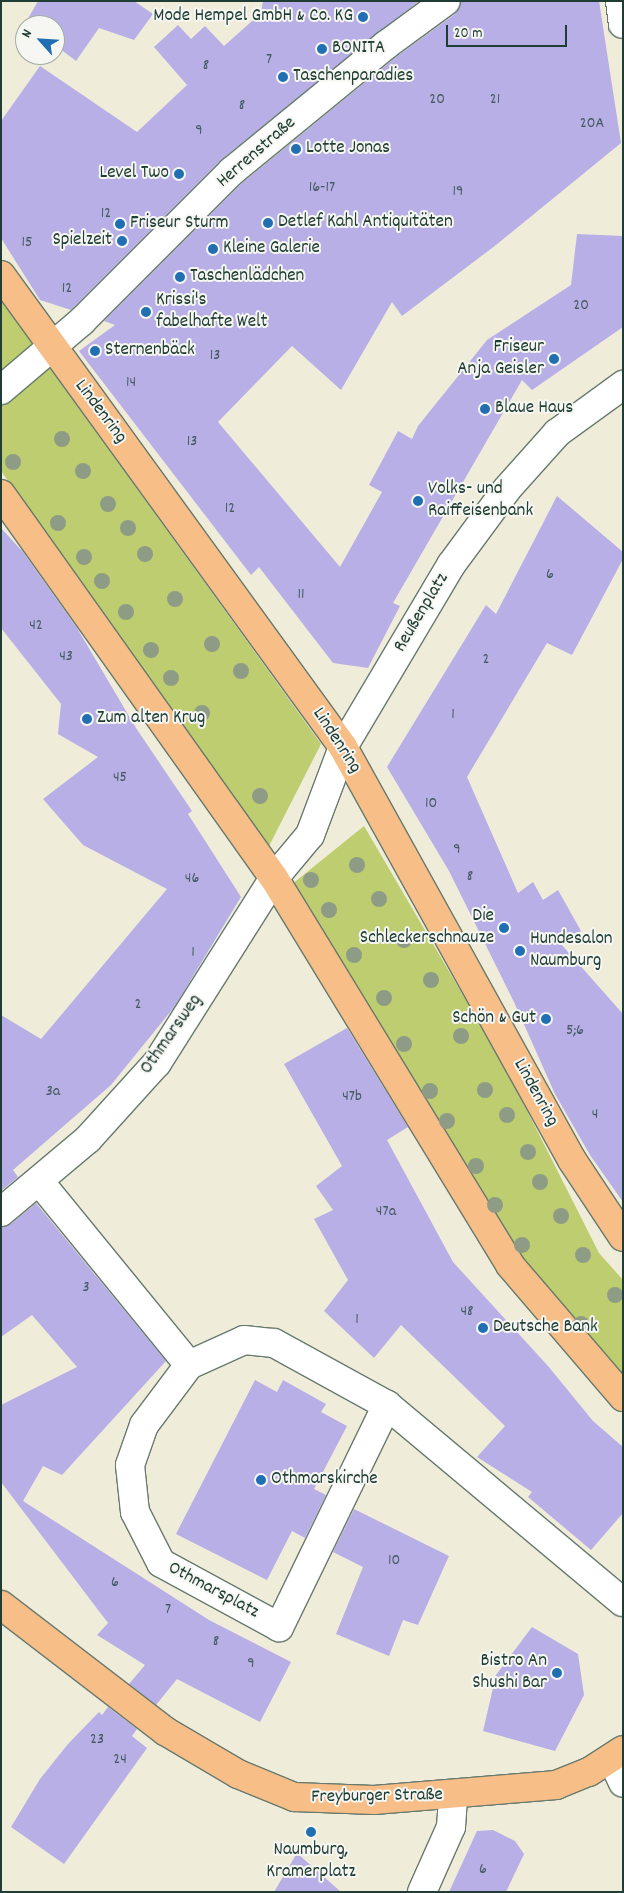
<!DOCTYPE html>
<meta charset="utf-8">
<style>
body{margin:0}
#map{position:relative;width:624px;height:1893px;overflow:hidden;background:#f0ecda;font-family:Dekko,sans-serif}
div>[style]{position:absolute}
.green>*{inset:0;background:#bdcd6f}
.building>*{inset:0;background:#b8afe6}
.roads{filter:drop-shadow(1px 0 #687a6e) drop-shadow(-1px 0 #687a6e) drop-shadow(0 1px #687a6e) drop-shadow(0 -1px #687a6e)}
.minor>*{height:28px;margin:-14px;padding:0 14px;transform-origin:14px;border-radius:14px;background:#fff}
.major>*{height:28px;margin:-14px;padding:0 14px;transform-origin:14px;border-radius:14px;background:#f7be87}
.trees>*{width:16px;height:16px;margin:-8px;border-radius:50%;background:#8f9c85}
.dots>*{width:14px;height:14px;translate:-50% -50%;box-sizing:border-box;border:2px solid #f6f6f2;border-radius:50%}
span{translate:-50% -50%;white-space:nowrap;text-align:center;line-height:1.15;-webkit-text-stroke:4px #f6f6f2;paint-order:stroke}
.number-label{font-size:16px;color:#455a60}
.number-label span{-webkit-text-stroke-width:0}
.poi-label{font-size:19px;color:#1f3d34}
.right{translate:-100% -50%;text-align:right}
.left{translate:0 -50%;text-align:left}
.street-label{font-size:19px;color:#1f3d34}
.frame{position:absolute;inset:0;border:2px solid #1f3d34;pointer-events:none}
.north{position:absolute;left:15px;top:15px;width:50px;height:50px;box-sizing:border-box;background:#f6f6f2;border:1px solid #a0aca6;border-radius:50%;rotate:296deg;font-size:14px;font-weight:700;line-height:20px;text-align:center;color:#1f3d34}
.north::after{content:'';display:block;margin:auto;width:18px;height:22px;background:#1f6fb2;clip-path:polygon(50% 0,100% 100%,50% 72%,0 100%)}
.scale{position:absolute;left:446px;top:25px;width:121px;height:22px;box-sizing:border-box;border:2px solid #1f3d34;border-top:0;padding-left:6px;font-size:15px;line-height:18px;white-space:nowrap;color:#1f3d34;-webkit-text-stroke:4px #f6f6f2;paint-order:stroke}
</style>
<div id="map">
<div class="green">
<i style="clip-path:polygon(1px 300px,321px 744px,269px 846px,1px 471px)"></i>
<i style="clip-path:polygon(364px 826px,505px 1067px,599px 1253px,623px 1280px,623px 1381px,521px 1261px,291px 885px)"></i>
</div>
<div class="building">
<i style="clip-path:polygon(38px 1px,134px 1px,153px 14px,134px 40px,99px 28px,76px 61px,55px 45px,55px 25px,25px 24px)"></i>
<i style="clip-path:polygon(263px 1px,419px 1px,222px 159px,71px 310px,40px 300px,1px 238px,1px 121px,40px 66px,137px 132px,187px 85px,154px 47px,178px 25px,191px 39px,205px 26px,224px 46px,261px 13px)"></i>
<i style="clip-path:polygon(461px 1px,599px 1px,621px 143px,496px 245px,402px 316px,392px 302px,341px 390px,292px 346px,218px 422px,340px 567px,382px 492px,369px 485px,398px 431px,412px 439px,418px 426px,487px 340px,571px 285px,577px 234px,623px 236px,623px 327px,532px 390px,522px 380px,393px 603px,400px 606px,368px 668px,333px 663px,259px 567px,251px 575px,79px 351px,115px 325px,104px 321px,242px 183px,396px 57px,455px 14px)"></i>
<i style="clip-path:polygon(557px 496px,623px 552px,623px 559px,572px 655px,547px 643px,467px 777px,518px 893px,533px 882px,543px 900px,558px 890px,581px 931px,561px 944px,623px 1014px,623px 1202px,590px 1155px,555px 1094px,514px 1002px,449px 871px,387px 767px,486px 605px,496px 614px)"></i>
<i style="clip-path:polygon(1px 528px,23px 552px,77px 628px,136px 728px,192px 811px,188px 814px,241px 897px,175px 1006px,111px 1085px,13px 1170px,18px 1177px,1px 1191px,1px 1015px,41px 1039px,167px 889px,83px 845px,43px 799px,98px 757px,58px 734px,61px 704px,1px 628px)"></i>
<i style="clip-path:polygon(347px 1028px,408px 1127px,387px 1140px,453px 1262px,548px 1366px,593px 1421px,623px 1447px,623px 1513px,591px 1550px,528px 1497px,532px 1492px,477px 1457px,505px 1426px,401px 1325px,374px 1358px,324px 1311px,348px 1280px,314px 1219px,333px 1210px,316px 1186px,342px 1166px,284px 1064px)"></i>
<i style="clip-path:polygon(36px 1203px,166px 1361px,62px 1475px,43px 1466px,23px 1501px,209px 1620px,291px 1662px,260px 1722px,177px 1679px,156px 1705px,129px 1684px,145px 1665px,97px 1635px,108px 1623px,1px 1482px,1px 1405px,77px 1367px,32px 1315px,1px 1337px,1px 1227px,11px 1224px)"></i>
<i style="clip-path:polygon(255px 1380px,277px 1392px,283px 1380px,326px 1404px,321px 1412px,347px 1426px,314px 1489px,326px 1495px,305px 1538px,292px 1531px,267px 1580px,176px 1534px)"></i>
<i style="clip-path:polygon(354px 1509px,449px 1556px,418px 1625px,403px 1620px,389px 1656px,336px 1634px,363px 1567px,333px 1552px)"></i>
<i style="clip-path:polygon(532px 1627px,578px 1654px,584px 1695px,555px 1751px,483px 1731px,496px 1675px)"></i>
<i style="clip-path:polygon(108px 1707px,137px 1729px,132px 1736px,147px 1748px,64px 1864px,11px 1827px,40px 1779px,68px 1744px,99px 1712px,102px 1715px)"></i>
<i style="clip-path:polygon(493px 1830px,515px 1841px,524px 1854px,506px 1892px,449px 1892px,477px 1831px)"></i>
<i style="clip-path:polygon(297px 1853px,341px 1892px,274px 1892px)"></i>
</div>
<div class="roads">
<div class="minor">
<i style="left:620px;top:1px;width:23px;rotate:83deg"></i>
<i style="left:1px;top:390px;width:106px;rotate:-40.4deg"></i>
<i style="left:82px;top:321px;width:212px;rotate:-45deg"></i>
<i style="left:232px;top:171px;width:199px;rotate:-39.3deg"></i>
<i style="left:386px;top:45px;width:74px;rotate:-36.3deg"></i>
<i style="left:39px;top:1181px;width:237px;rotate:50.8deg"></i>
<i style="left:1px;top:1212px;width:114px;rotate:-40deg"></i>
<i style="left:88px;top:1139px;width:103px;rotate:-47.8deg"></i>
<i style="left:157px;top:1063px;width:219px;rotate:-57.7deg"></i>
<i style="left:274px;top:878px;width:56px;rotate:-50.1deg"></i>
<i style="left:310px;top:835px;width:94px;rotate:-69.4deg"></i>
<i style="left:343px;top:747px;width:212px;rotate:-59.3deg"></i>
<i style="left:451px;top:565px;width:94px;rotate:-53.6deg"></i>
<i style="left:507px;top:489px;width:75px;rotate:-48.2deg"></i>
<i style="left:557px;top:433px;width:82px;rotate:-36deg"></i>
<i style="left:387px;top:1405px;width:247px;rotate:115.9deg"></i>
<i style="left:279px;top:1627px;width:134px;rotate:-151.5deg"></i>
<i style="left:161px;top:1563px;width:57px;rotate:-117deg"></i>
<i style="left:135px;top:1512px;width:47px;rotate:-96.1deg"></i>
<i style="left:130px;top:1465px;width:42px;rotate:-70.7deg"></i>
<i style="left:144px;top:1425px;width:75px;rotate:-53.1deg"></i>
<i style="left:189px;top:1365px;width:60px;rotate:-24.4deg"></i>
<i style="left:244px;top:1340px;width:30px;rotate:6deg"></i>
<i style="left:274px;top:1343px;width:129px;rotate:28.8deg"></i>
<i style="left:387px;top:1405px;width:307px;rotate:39.9deg"></i>
<i style="left:612px;top:1759px;width:26px;rotate:65deg"></i>
<i style="left:422px;top:1892px;width:71px;rotate:-66deg"></i>
<i style="left:451px;top:1827px;width:32px;rotate:-86deg"></i>
</div>
<div class="major">
<i style="left:1px;top:275px;width:583px;rotate:54.07deg"></i>
<i style="left:343px;top:747px;width:472px;rotate:61deg"></i>
<i style="left:572px;top:1160px;width:92px;rotate:56.5deg"></i>
<i style="left:1px;top:494px;width:471px;rotate:54.6deg"></i>
<i style="left:274px;top:878px;width:453px;rotate:58.6deg"></i>
<i style="left:510px;top:1265px;width:174px;rotate:49.4deg"></i>
<i style="left:1px;top:1605px;width:207px;rotate:37.5deg"></i>
<i style="left:165px;top:1731px;width:85px;rotate:30.5deg"></i>
<i style="left:238px;top:1774px;width:61px;rotate:22.3deg"></i>
<i style="left:294px;top:1797px;width:80px;rotate:2.1deg"></i>
<i style="left:374px;top:1800px;width:183px;rotate:-4.7deg"></i>
<i style="left:556px;top:1785px;width:35px;rotate:-22deg"></i>
<i style="left:589px;top:1772px;width:40px;rotate:-32.9deg"></i>
</div>
</div>
<div class="trees">
<i style="left:62px;top:439px"></i>
<i style="left:13px;top:462px"></i>
<i style="left:83px;top:471px"></i>
<i style="left:108px;top:504px"></i>
<i style="left:58px;top:523px"></i>
<i style="left:128px;top:528px"></i>
<i style="left:145px;top:554px"></i>
<i style="left:84px;top:557px"></i>
<i style="left:102px;top:581px"></i>
<i style="left:175px;top:599px"></i>
<i style="left:126px;top:612px"></i>
<i style="left:212px;top:644px"></i>
<i style="left:151px;top:650px"></i>
<i style="left:241px;top:671px"></i>
<i style="left:171px;top:678px"></i>
<i style="left:202px;top:713px"></i>
<i style="left:260px;top:796px"></i>
<i style="left:357px;top:865px"></i>
<i style="left:311px;top:880px"></i>
<i style="left:379px;top:899px"></i>
<i style="left:329px;top:910px"></i>
<i style="left:404px;top:940px"></i>
<i style="left:354px;top:955px"></i>
<i style="left:431px;top:980px"></i>
<i style="left:384px;top:998px"></i>
<i style="left:461px;top:1036px"></i>
<i style="left:404px;top:1044px"></i>
<i style="left:485px;top:1090px"></i>
<i style="left:430px;top:1091px"></i>
<i style="left:507px;top:1115px"></i>
<i style="left:447px;top:1121px"></i>
<i style="left:528px;top:1152px"></i>
<i style="left:476px;top:1166px"></i>
<i style="left:540px;top:1182px"></i>
<i style="left:495px;top:1205px"></i>
<i style="left:561px;top:1216px"></i>
<i style="left:522px;top:1245px"></i>
<i style="left:583px;top:1255px"></i>
<i style="left:615px;top:1295px"></i>
<i style="left:581px;top:1324px"></i>
</div>
<div class="dots">
<i style="left:363px;top:17px;background:#1f6fb2"></i>
<i style="left:322px;top:49px;background:#1f6fb2"></i>
<i style="left:283px;top:77px;background:#1f6fb2"></i>
<i style="left:296px;top:149px;background:#1f6fb2"></i>
<i style="left:179px;top:174px;background:#1f6fb2"></i>
<i style="left:268px;top:223px;background:#1f6fb2"></i>
<i style="left:120px;top:224px;background:#1f6fb2"></i>
<i style="left:122px;top:241px;background:#1f6fb2"></i>
<i style="left:213px;top:249px;background:#1f6fb2"></i>
<i style="left:180px;top:277px;background:#1f6fb2"></i>
<i style="left:146px;top:312px;background:#1f6fb2"></i>
<i style="left:95px;top:351px;background:#1f6fb2"></i>
<i style="left:554px;top:359px;background:#1f6fb2"></i>
<i style="left:485px;top:409px;background:#1f6fb2"></i>
<i style="left:418px;top:501px;background:#1f6fb2"></i>
<i style="left:87px;top:719px;background:#1f6fb2"></i>
<i style="left:504px;top:928px;background:#1f6fb2"></i>
<i style="left:520px;top:951px;background:#1f6fb2"></i>
<i style="left:546px;top:1019px;background:#1f6fb2"></i>
<i style="left:483px;top:1328px;background:#1f6fb2"></i>
<i style="left:261px;top:1480px;background:#1f6fb2"></i>
<i style="left:557px;top:1673px;background:#1f6fb2"></i>
<i style="left:311px;top:1832px;background:#1f6fb2"></i>
</div>
<div class="number-label">
<span style="left:269px;top:60px">7</span>
<span style="left:206px;top:66px">8</span>
<span style="left:437px;top:100px">20</span>
<span style="left:495px;top:100px">21</span>
<span style="left:242px;top:106px">8</span>
<span style="left:592px;top:124px">20A</span>
<span style="left:199px;top:131px">9</span>
<span style="left:322px;top:188px">16-17</span>
<span style="left:458px;top:192px">19</span>
<span style="left:106px;top:214px">12</span>
<span style="left:27px;top:243px">15</span>
<span style="left:67px;top:289px">12</span>
<span style="left:581px;top:306px">20</span>
<span style="left:215px;top:356px">13</span>
<span style="left:131px;top:383px">14</span>
<span style="left:192px;top:442px">13</span>
<span style="left:230px;top:509px">12</span>
<span style="left:550px;top:575px">6</span>
<span style="left:301px;top:595px">11</span>
<span style="left:36px;top:626px">42</span>
<span style="left:66px;top:657px">43</span>
<span style="left:486px;top:660px">2</span>
<span style="left:453px;top:715px">1</span>
<span style="left:120px;top:778px">45</span>
<span style="left:431px;top:804px">10</span>
<span style="left:457px;top:850px">9</span>
<span style="left:470px;top:877px">8</span>
<span style="left:192px;top:879px">46</span>
<span style="left:193px;top:953px">1</span>
<span style="left:138px;top:1005px">2</span>
<span style="left:575px;top:1031px">5;6</span>
<span style="left:53px;top:1092px">3a</span>
<span style="left:352px;top:1097px">47b</span>
<span style="left:595px;top:1115px">4</span>
<span style="left:386px;top:1212px">47a</span>
<span style="left:86px;top:1288px">3</span>
<span style="left:467px;top:1312px">48</span>
<span style="left:357px;top:1320px">1</span>
<span style="left:394px;top:1561px">10</span>
<span style="left:115px;top:1583px">6</span>
<span style="left:168px;top:1610px">7</span>
<span style="left:216px;top:1642px">8</span>
<span style="left:251px;top:1664px">9</span>
<span style="left:97px;top:1740px">23</span>
<span style="left:120px;top:1760px">24</span>
<span style="left:483px;top:1870px">6</span>
</div>
<div class="poi-label">
<span class="right" style="left:353px;top:17px">Mode Hempel GmbH &amp; Co. KG</span>
<span class="left" style="left:332px;top:49px">BONITA</span>
<span class="left" style="left:293px;top:77px">Taschenparadies</span>
<span class="left" style="left:306px;top:149px">Lotte Jonas</span>
<span class="right" style="left:169px;top:174px">Level Two</span>
<span class="left" style="left:278px;top:223px">Detlef Kahl Antiquitäten</span>
<span class="left" style="left:130px;top:224px">Friseur Sturm</span>
<span class="right" style="left:112px;top:241px">Spielzeit</span>
<span class="left" style="left:223px;top:249px">Kleine Galerie</span>
<span class="left" style="left:190px;top:277px">Taschenlädchen</span>
<span class="left" style="left:156px;top:312px">Krissi's<br>fabelhafte Welt</span>
<span class="right" style="left:544px;top:359px">Friseur<br>Anja Geisler</span>
<span class="left" style="left:105px;top:351px">Sternenbäck</span>
<span class="left" style="left:495px;top:409px">Blaue Haus</span>
<span class="left" style="left:428px;top:501px">Volks- und<br>Raiffeisenbank</span>
<span class="left" style="left:97px;top:719px">Zum alten Krug</span>
<span class="right" style="left:494px;top:928px">Die<br>Schleckerschnauze</span>
<span class="left" style="left:530px;top:951px">Hundesalon<br>Naumburg</span>
<span class="right" style="left:536px;top:1019px">Schön &amp; Gut</span>
<span class="left" style="left:493px;top:1328px">Deutsche Bank</span>
<span class="left" style="left:271px;top:1480px">Othmarskirche</span>
<span class="right" style="left:547px;top:1673px">Bistro An<br>Shushi Bar</span>
<span style="left:311px;top:1862px">Naumburg,<br>Kramerplatz</span>
</div>
<div class="street-label">
<span style="left:257px;top:153px;rotate:-41deg">Herrenstraße</span>
<span style="left:100px;top:412px;rotate:53deg">Lindenring</span>
<span style="left:422px;top:613px;rotate:-59deg">Reußenplatz</span>
<span style="left:336px;top:741px;rotate:57deg">Lindenring</span>
<span style="left:172px;top:1035px;rotate:-55deg">Othmarsweg</span>
<span style="left:535px;top:1093px;rotate:61deg">Lindenring</span>
<span style="left:213px;top:1591px;rotate:28deg">Othmarsplatz</span>
<span style="left:377px;top:1797px;rotate:-1deg">Freyburger Straße</span>
</div>
<div class="frame"></div>
<div class="north">N</div>
<div class="scale">20 m</div>
</div>
